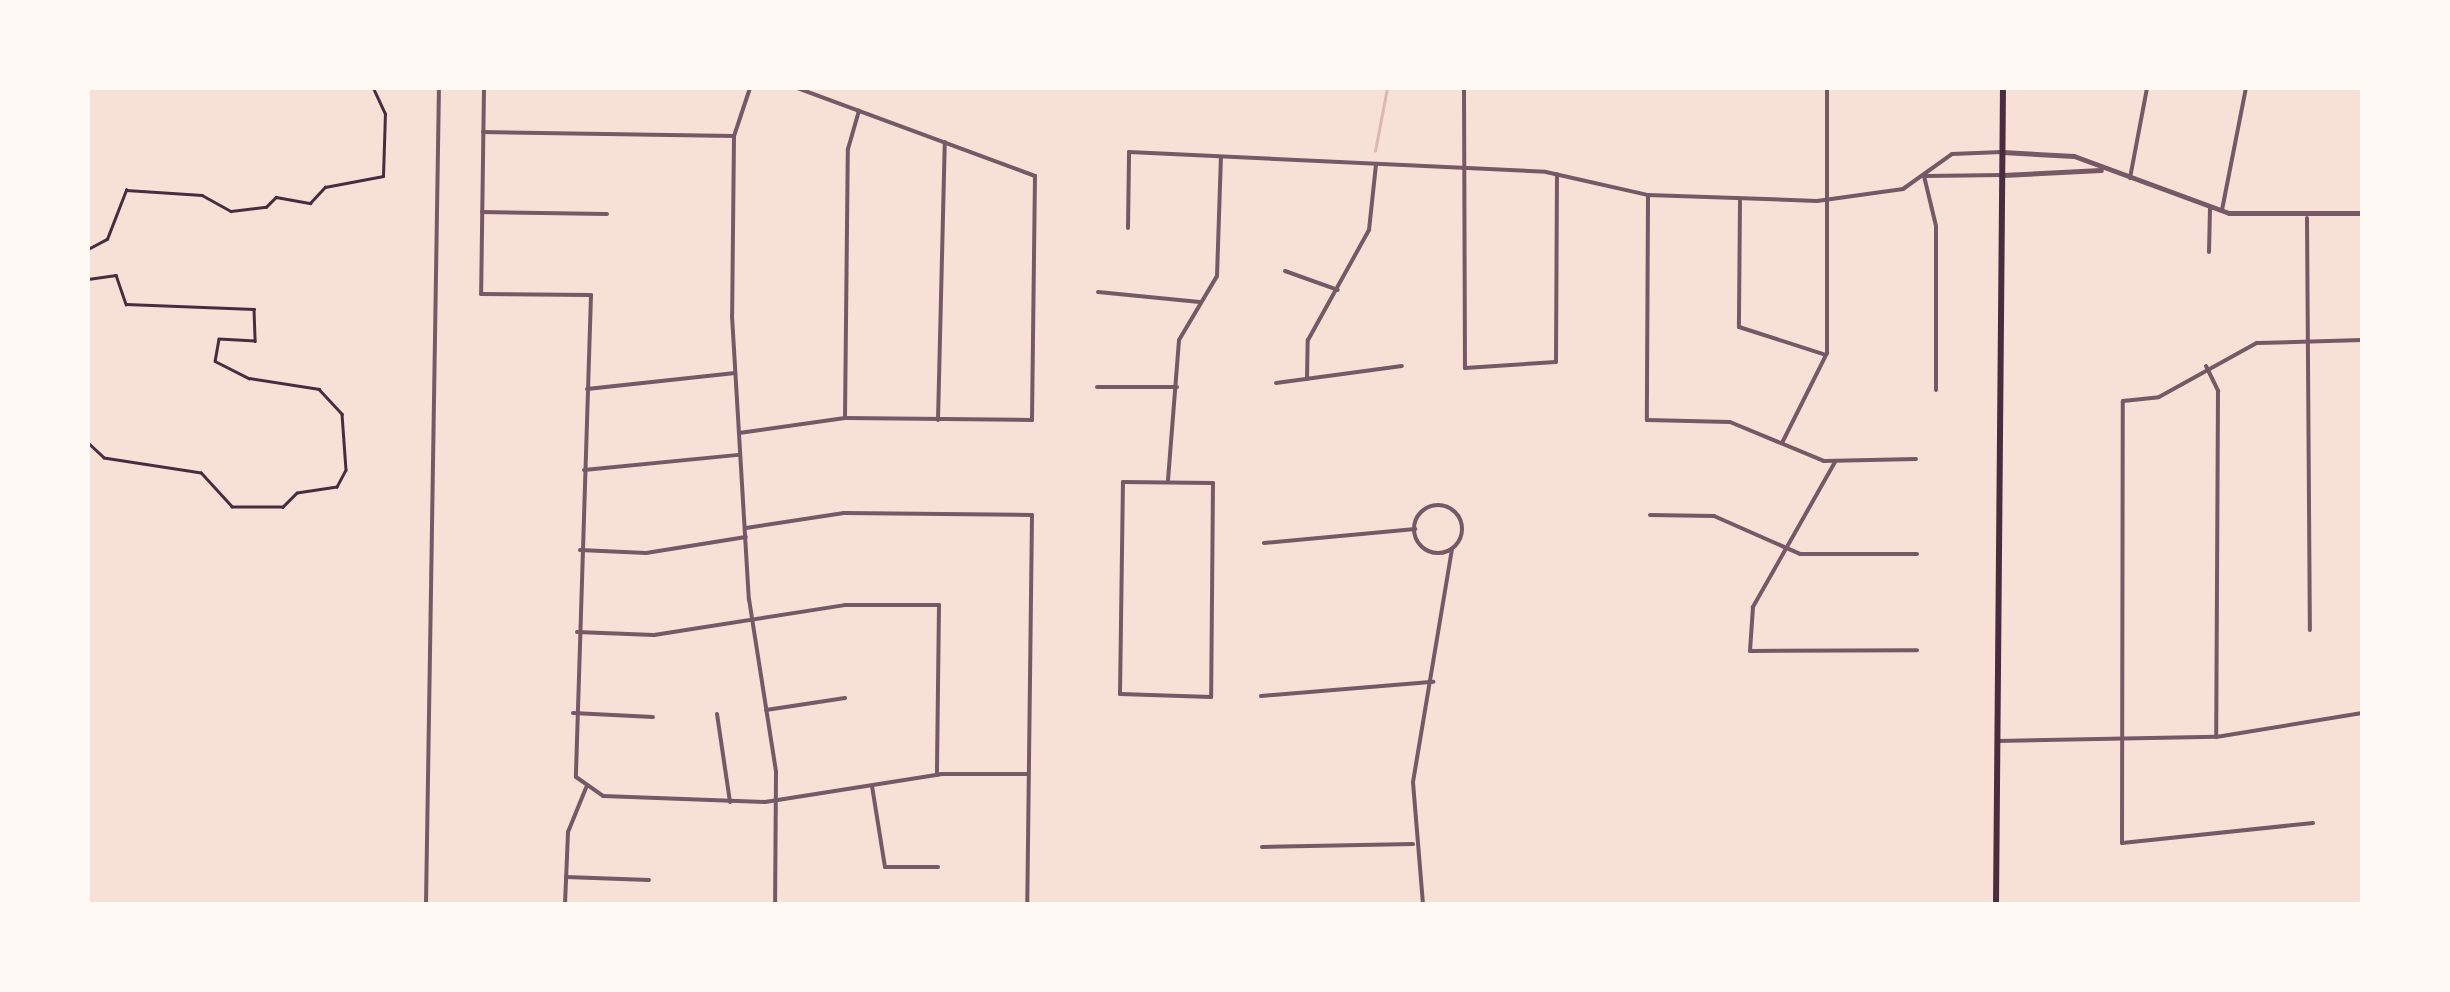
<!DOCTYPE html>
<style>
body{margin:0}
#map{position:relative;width:2450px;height:992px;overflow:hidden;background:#f7e1d7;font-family:"Fira Sans Condensed",sans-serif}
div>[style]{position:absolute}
.stream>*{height:2.5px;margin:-1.25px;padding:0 1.25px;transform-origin:1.25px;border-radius:1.25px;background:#dcb8b0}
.path>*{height:2.5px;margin:-1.25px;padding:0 1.25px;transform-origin:1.25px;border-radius:1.25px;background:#4a2c40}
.minor>*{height:4px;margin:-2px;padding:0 2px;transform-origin:2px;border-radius:2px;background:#755966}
.minor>.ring{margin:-2px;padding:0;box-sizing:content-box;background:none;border:4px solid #755966;border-radius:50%}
.tertiary>*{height:5px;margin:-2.5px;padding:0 2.5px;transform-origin:2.5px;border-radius:2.5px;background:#755966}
.secondary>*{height:6px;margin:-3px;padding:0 3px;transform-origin:3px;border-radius:3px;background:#4a2c40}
span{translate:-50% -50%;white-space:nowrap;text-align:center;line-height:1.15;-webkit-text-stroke:9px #fffaf5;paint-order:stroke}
.frame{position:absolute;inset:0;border:90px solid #fffaf5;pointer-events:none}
</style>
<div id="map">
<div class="stream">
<i style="left:1375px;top:151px;width:64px;rotate:-79.2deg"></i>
</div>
<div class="path">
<i style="left:88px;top:249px;width:21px;rotate:-28deg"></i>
<i style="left:107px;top:239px;width:53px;rotate:-68.8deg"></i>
<i style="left:126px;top:190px;width:76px;rotate:3.8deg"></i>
<i style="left:202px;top:195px;width:33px;rotate:29deg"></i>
<i style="left:231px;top:211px;width:35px;rotate:-7deg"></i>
<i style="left:266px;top:207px;width:14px;rotate:-45deg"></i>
<i style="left:276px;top:197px;width:35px;rotate:10deg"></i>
<i style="left:310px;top:203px;width:22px;rotate:-47deg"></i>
<i style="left:325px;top:187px;width:59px;rotate:-10.7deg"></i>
<i style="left:383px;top:176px;width:62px;rotate:-88.2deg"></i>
<i style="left:385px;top:114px;width:29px;rotate:-115deg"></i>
<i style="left:88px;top:279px;width:28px;rotate:-8deg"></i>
<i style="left:116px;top:275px;width:31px;rotate:71deg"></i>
<i style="left:126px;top:304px;width:128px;rotate:2.2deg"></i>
<i style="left:254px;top:309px;width:32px;rotate:88deg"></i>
<i style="left:255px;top:341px;width:36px;rotate:-177deg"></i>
<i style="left:219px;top:339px;width:22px;rotate:100deg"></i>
<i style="left:215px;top:361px;width:38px;rotate:27deg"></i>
<i style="left:249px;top:378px;width:71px;rotate:8.9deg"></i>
<i style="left:319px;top:389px;width:34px;rotate:47deg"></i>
<i style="left:342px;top:414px;width:56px;rotate:85.9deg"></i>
<i style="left:346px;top:470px;width:19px;rotate:118deg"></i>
<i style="left:337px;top:487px;width:40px;rotate:171.5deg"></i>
<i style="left:297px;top:493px;width:20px;rotate:135deg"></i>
<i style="left:283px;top:507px;width:51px;rotate:180deg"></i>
<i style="left:232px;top:507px;width:46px;rotate:-132.4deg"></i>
<i style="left:201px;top:473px;width:98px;rotate:-171.2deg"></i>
<i style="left:104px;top:458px;width:22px;rotate:-137deg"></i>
</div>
<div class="minor">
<i style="left:484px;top:88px;width:206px;rotate:90.8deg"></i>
<i style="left:481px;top:294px;width:110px;rotate:0.5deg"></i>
<i style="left:591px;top:295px;width:482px;rotate:91.8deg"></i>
<i style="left:576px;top:777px;width:33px;rotate:35deg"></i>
<i style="left:603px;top:796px;width:162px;rotate:2.1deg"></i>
<i style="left:765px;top:802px;width:178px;rotate:-9deg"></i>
<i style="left:941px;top:774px;width:87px"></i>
<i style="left:750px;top:88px;width:51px;rotate:108.4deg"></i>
<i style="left:734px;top:136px;width:180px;rotate:90.6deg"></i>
<i style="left:732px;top:316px;width:284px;rotate:86.6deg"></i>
<i style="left:749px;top:599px;width:175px;rotate:81.1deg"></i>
<i style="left:776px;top:772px;width:132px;rotate:90.4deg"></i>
<i style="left:1464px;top:88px;width:280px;rotate:89.8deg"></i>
<i style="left:1465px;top:368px;width:91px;rotate:-3.8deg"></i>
<i style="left:1556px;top:362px;width:188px;rotate:-89.7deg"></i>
<i style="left:483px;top:132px;width:251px;rotate:0.9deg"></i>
<i style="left:1924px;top:176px;width:51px;rotate:76.5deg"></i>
<i style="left:1936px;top:226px;width:164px;rotate:90deg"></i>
<i style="left:1924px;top:176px;width:79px;rotate:-0.7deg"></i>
<i style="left:2130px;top:178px;width:92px;rotate:-79.3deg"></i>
<i style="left:1648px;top:197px;width:223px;rotate:90.3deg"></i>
<i style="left:1647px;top:420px;width:83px;rotate:1.4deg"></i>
<i style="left:1730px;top:422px;width:102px;rotate:22.5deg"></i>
<i style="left:1824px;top:461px;width:92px;rotate:-1.2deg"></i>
<i style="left:1740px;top:201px;width:126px;rotate:90.5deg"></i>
<i style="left:1739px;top:327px;width:91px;rotate:17.8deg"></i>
<i style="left:2222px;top:210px;width:124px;rotate:-78.9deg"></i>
<i style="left:482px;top:212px;width:125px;rotate:0.9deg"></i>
<i style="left:2307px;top:218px;width:412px;rotate:89.6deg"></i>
<i style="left:1128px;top:228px;width:76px;rotate:-89.2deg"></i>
<i style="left:1129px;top:152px;width:417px;rotate:2.7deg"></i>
<i style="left:1546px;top:172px;width:105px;rotate:12.7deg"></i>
<i style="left:1648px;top:195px;width:169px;rotate:2deg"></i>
<i style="left:1817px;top:201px;width:87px;rotate:-7.9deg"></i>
<i style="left:1903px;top:189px;width:60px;rotate:-35.5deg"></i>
<i style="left:1952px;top:154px;width:50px;rotate:-2.3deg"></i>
<i style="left:2209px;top:252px;width:44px;rotate:-88.7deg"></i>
<i style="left:1285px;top:271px;width:56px;rotate:19.7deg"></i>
<i style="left:1098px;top:292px;width:102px;rotate:5.6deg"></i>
<i style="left:2206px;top:366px;width:28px;rotate:64deg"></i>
<i style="left:2218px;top:391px;width:346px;rotate:90.3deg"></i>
<i style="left:1307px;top:379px;width:39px;rotate:-89deg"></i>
<i style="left:1308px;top:340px;width:126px;rotate:-61deg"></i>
<i style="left:1369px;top:230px;width:66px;rotate:-83.9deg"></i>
<i style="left:1276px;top:383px;width:127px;rotate:-7.7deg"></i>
<i style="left:1097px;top:387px;width:80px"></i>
<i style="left:587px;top:389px;width:149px;rotate:-6.2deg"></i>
<i style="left:845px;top:418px;width:269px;rotate:-89.4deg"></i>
<i style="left:848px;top:149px;width:40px;rotate:-74deg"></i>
<i style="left:938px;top:420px;width:278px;rotate:-88.6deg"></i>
<i style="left:739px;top:433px;width:107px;rotate:-8.1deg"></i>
<i style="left:845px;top:418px;width:187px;rotate:0.6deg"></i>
<i style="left:1032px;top:420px;width:244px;rotate:-89.3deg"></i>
<i style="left:1035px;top:176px;width:254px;rotate:-159.7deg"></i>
<i style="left:1782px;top:443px;width:101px;rotate:-63.4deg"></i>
<i style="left:1827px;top:353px;width:265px;rotate:-90deg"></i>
<i style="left:1835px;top:462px;width:167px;rotate:119.5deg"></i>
<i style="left:1753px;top:607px;width:44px;rotate:93.9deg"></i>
<i style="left:1750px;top:651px;width:167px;rotate:-0.3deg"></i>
<i style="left:584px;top:470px;width:155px;rotate:-5.6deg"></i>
<i style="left:1168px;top:480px;width:140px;rotate:-85.5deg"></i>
<i style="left:1179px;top:340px;width:74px;rotate:-59.3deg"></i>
<i style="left:1217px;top:276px;width:118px;rotate:-88.1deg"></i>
<i style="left:1123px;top:482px;width:90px;rotate:0.6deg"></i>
<i style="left:1213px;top:483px;width:214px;rotate:90.5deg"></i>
<i style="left:1211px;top:697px;width:91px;rotate:-178.1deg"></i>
<i style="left:1120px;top:694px;width:212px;rotate:-89.2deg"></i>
<i class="ring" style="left:1414px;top:505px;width:44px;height:44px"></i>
<i style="left:1650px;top:515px;width:64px;rotate:0.9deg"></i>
<i style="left:1714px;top:516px;width:94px;rotate:23.8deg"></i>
<i style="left:1800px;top:554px;width:117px"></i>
<i style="left:746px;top:528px;width:99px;rotate:-8.7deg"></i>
<i style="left:844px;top:513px;width:188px;rotate:0.6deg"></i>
<i style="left:1032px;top:515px;width:389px;rotate:90.7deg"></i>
<i style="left:1264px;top:543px;width:152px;rotate:-5.3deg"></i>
<i style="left:580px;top:550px;width:66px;rotate:2.6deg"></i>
<i style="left:646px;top:553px;width:101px;rotate:-9.1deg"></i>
<i style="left:577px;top:632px;width:77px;rotate:2.2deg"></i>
<i style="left:654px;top:635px;width:193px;rotate:-8.9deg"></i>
<i style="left:845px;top:605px;width:94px"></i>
<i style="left:939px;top:605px;width:170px;rotate:90.7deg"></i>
<i style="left:1261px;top:696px;width:173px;rotate:-4.7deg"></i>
<i style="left:766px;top:710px;width:80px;rotate:-8.6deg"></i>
<i style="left:573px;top:713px;width:80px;rotate:2.9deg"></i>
<i style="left:717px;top:714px;width:89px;rotate:81.6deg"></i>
<i style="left:1998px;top:741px;width:218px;rotate:-1.1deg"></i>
<i style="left:2216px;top:737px;width:148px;rotate:-9.3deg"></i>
<i style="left:872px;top:786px;width:82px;rotate:80.9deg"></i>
<i style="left:885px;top:867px;width:53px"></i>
<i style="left:2313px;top:823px;width:192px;rotate:174deg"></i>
<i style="left:2122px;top:843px;width:442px;rotate:-89.9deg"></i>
<i style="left:2123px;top:401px;width:36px;rotate:-6deg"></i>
<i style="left:2159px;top:397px;width:112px;rotate:-28.9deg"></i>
<i style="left:2257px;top:343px;width:105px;rotate:-1.6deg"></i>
<i style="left:1262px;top:847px;width:151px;rotate:-1.1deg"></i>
<i style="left:566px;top:877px;width:83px;rotate:2.1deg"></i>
<i style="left:426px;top:904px;width:816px;rotate:-89.09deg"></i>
<i style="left:565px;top:904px;width:72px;rotate:-87.6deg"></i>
<i style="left:568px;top:832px;width:48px;rotate:-67.8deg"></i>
<i style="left:1423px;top:904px;width:122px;rotate:-94.7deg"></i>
<i style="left:1413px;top:782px;width:236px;rotate:-80.5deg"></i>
</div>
<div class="tertiary">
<i style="left:2002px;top:152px;width:72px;rotate:3.2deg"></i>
<i style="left:2074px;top:156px;width:165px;rotate:20.2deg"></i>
<i style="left:2229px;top:213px;width:133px"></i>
<i style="left:2003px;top:175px;width:98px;rotate:-2.9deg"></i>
</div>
<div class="secondary">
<i style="left:1996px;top:904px;width:816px;rotate:-89.51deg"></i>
</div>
<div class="frame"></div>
</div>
